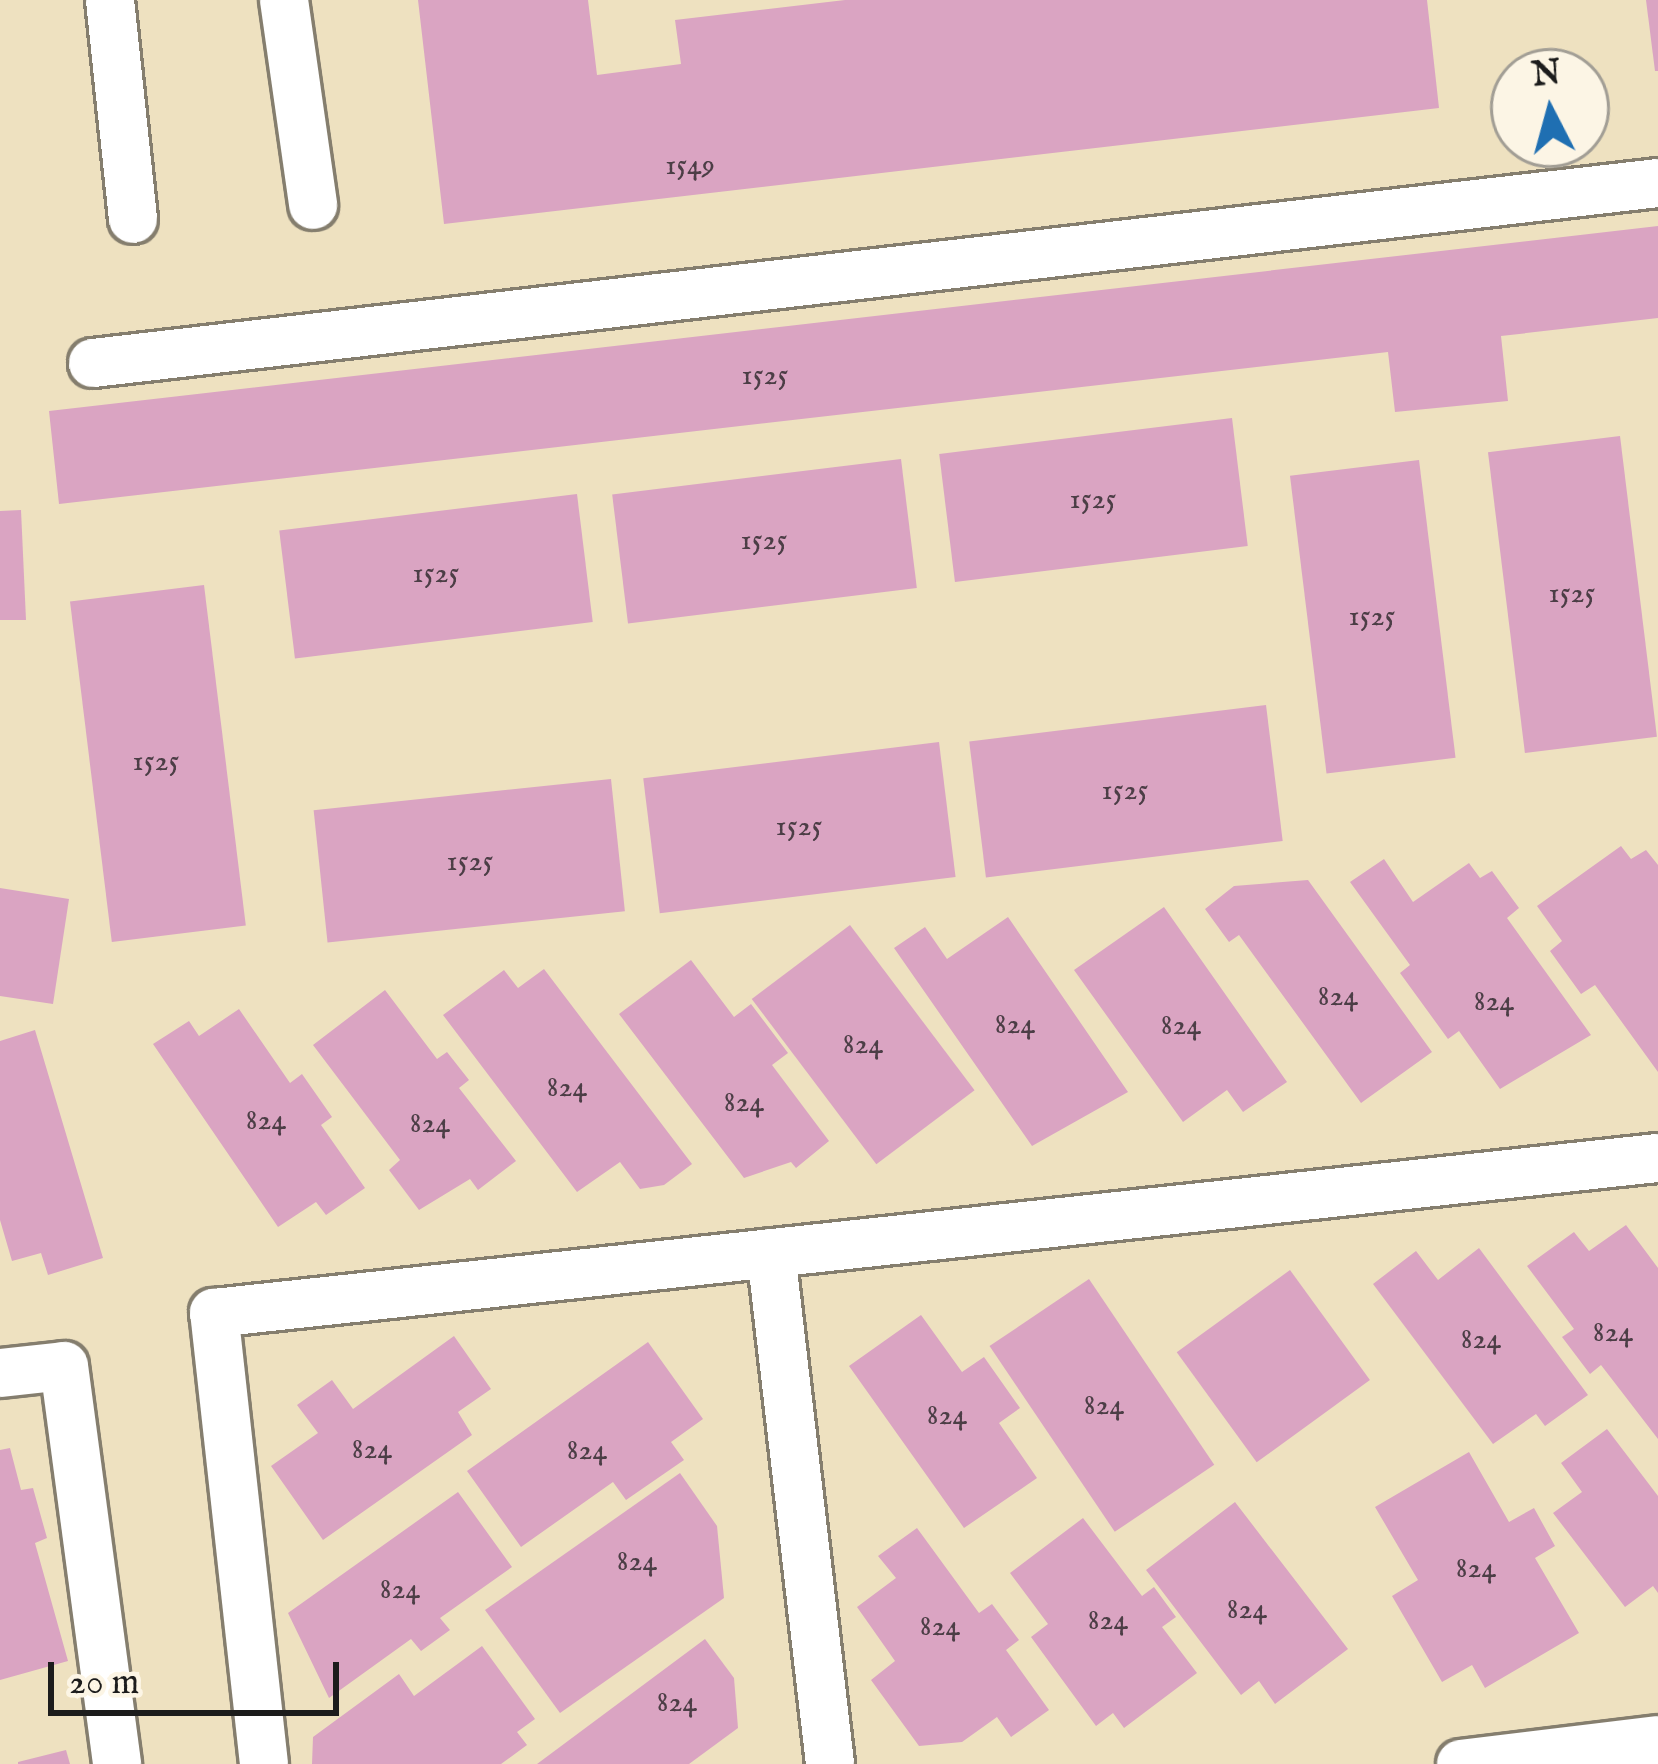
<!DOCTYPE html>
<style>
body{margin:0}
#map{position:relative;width:1658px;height:1764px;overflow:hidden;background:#eee1c0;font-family:"IM FELL English",serif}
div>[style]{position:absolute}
.building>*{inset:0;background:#daa4c2;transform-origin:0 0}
.roads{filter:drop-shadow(3px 0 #857e6e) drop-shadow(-3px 0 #857e6e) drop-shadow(0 3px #857e6e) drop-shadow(0 -3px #857e6e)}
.lane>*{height:48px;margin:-24px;padding:0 24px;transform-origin:24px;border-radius:24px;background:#fff}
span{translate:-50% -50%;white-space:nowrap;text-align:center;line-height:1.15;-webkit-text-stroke:10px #fcf5e5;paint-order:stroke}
.number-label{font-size:30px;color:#4c3e46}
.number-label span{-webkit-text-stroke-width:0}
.north{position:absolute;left:1490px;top:48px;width:120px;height:120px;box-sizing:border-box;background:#fcf5e5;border:3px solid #a29e95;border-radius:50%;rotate:354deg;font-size:33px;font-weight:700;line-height:48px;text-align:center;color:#1c1c1c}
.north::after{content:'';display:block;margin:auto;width:42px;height:54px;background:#1f6fb2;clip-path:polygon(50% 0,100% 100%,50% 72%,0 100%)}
.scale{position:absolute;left:48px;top:1662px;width:291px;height:54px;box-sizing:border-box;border:6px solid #1c1c1c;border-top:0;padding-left:15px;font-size:36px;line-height:42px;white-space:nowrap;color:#1c1c1c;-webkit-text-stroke:9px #fcf5e5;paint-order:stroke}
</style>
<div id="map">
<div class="building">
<i style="clip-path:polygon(418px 0,588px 0,597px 75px,681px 64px,675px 20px,845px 0,1427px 0,1439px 108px,444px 224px)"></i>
<i style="clip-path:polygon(1646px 0,1658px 0,1658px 71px,1655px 71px)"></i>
<i style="clip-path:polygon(1658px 226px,1658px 318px,1501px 336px,1508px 401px,1395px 412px,1388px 352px,59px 504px,49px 411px)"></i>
<i style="left:1232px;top:418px;width:129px;height:295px;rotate:83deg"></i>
<i style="left:1620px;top:436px;width:303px;height:133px;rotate:83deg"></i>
<i style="left:901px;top:459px;width:130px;height:291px;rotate:83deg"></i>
<i style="left:1419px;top:460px;width:300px;height:130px;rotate:83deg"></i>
<i style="left:577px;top:494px;width:129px;height:300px;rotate:83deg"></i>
<i style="clip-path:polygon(21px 510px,26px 620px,0 620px,0 511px)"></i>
<i style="left:204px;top:585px;width:343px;height:135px;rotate:83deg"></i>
<i style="left:1266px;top:705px;width:137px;height:299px;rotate:83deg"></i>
<i style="left:939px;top:742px;width:136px;height:298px;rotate:83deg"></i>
<i style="left:611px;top:779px;width:133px;height:299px;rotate:84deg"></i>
<i style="clip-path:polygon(1621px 846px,1631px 859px,1646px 850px,1658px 865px,1658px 1072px,1595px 985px,1581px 994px,1550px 951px,1562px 941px,1537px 906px)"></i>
<i style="clip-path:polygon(1384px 859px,1413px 902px,1469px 863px,1480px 878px,1492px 871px,1519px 908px,1507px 918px,1591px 1035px,1500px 1089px,1459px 1031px,1448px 1039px,1400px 973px,1410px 965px,1350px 882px)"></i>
<i style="clip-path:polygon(1308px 880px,1432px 1052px,1361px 1103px,1239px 935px,1229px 942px,1205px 909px,1234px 886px)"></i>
<i style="clip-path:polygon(0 888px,69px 899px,53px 1004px,0 996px)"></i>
<i style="clip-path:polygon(1164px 907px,1287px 1082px,1243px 1112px,1227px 1090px,1183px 1122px,1074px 970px)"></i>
<i style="clip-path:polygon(1008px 917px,1128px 1092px,1032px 1146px,894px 948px,925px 927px,947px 959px)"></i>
<i style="left:850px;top:925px;width:207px;height:123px;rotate:53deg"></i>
<i style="clip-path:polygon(691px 960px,734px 1017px,751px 1004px,788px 1053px,772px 1065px,829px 1141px,796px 1168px,791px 1162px,744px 1178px,619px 1014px)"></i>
<i style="clip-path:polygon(544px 969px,692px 1164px,664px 1185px,640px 1189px,620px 1162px,577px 1192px,443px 1015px,504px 970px,518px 988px)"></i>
<i style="clip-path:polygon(385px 990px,437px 1059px,447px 1052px,469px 1080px,459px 1088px,516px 1161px,478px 1190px,470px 1179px,419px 1210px,389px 1170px,400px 1160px,313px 1045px)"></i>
<i style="clip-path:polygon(239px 1009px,290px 1083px,302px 1074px,332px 1117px,321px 1125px,365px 1188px,326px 1215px,316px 1202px,278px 1227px,153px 1044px,189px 1021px,199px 1036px)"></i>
<i style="clip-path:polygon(35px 1030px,103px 1258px,48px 1275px,41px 1253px,12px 1261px,0 1220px,0 1041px)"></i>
<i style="clip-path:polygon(1626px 1225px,1658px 1268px,1658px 1439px,1601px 1365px,1590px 1374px,1562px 1337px,1574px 1329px,1527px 1266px,1574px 1232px,1589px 1251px)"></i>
<i style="clip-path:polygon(1479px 1248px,1588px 1395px,1545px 1426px,1536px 1414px,1493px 1444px,1373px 1284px,1416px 1251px,1438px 1280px)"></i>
<i style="left:1290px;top:1270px;width:136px;height:140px;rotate:54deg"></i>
<i style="left:1089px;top:1279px;width:224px;height:120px;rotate:56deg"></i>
<i style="clip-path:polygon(921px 1315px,962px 1372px,984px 1357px,1020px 1408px,999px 1423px,1037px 1478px,964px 1528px,849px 1366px)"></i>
<i style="clip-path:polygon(454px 1336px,491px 1389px,458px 1412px,472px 1435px,323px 1540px,271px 1466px,318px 1433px,297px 1405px,332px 1380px,353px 1409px)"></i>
<i style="clip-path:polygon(648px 1342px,703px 1419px,671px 1442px,684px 1460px,626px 1500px,613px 1482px,521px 1547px,467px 1471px)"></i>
<i style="clip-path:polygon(1607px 1429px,1658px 1496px,1658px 1593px,1653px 1586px,1625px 1607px,1553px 1513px,1582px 1492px,1561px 1463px)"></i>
<i style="clip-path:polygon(10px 1448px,21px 1490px,33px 1488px,47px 1538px,35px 1543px,68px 1661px,0 1680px,0 1450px)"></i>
<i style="clip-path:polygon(1469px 1452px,1509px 1522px,1534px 1508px,1555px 1546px,1535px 1558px,1579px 1633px,1485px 1688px,1472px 1665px,1442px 1682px,1392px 1596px,1418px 1580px,1375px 1507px)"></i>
<i style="clip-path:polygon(680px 1473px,717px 1526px,724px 1598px,560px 1713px,485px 1610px)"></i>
<i style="clip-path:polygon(458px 1492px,512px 1567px,440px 1618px,450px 1630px,421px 1651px,411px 1639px,329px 1698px,288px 1613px)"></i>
<i style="clip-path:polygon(1235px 1502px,1348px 1649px,1275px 1704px,1259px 1681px,1241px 1695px,1146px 1570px)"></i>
<i style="clip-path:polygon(1083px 1518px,1142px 1596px,1154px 1587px,1176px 1617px,1162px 1627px,1197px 1673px,1124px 1728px,1113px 1713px,1096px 1726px,1031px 1637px,1048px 1624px,1010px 1573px)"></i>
<i style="clip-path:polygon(917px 1528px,979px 1613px,992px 1604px,1019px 1640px,1006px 1650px,1049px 1710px,1011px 1737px,997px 1717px,962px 1742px,919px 1746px,871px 1680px,895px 1661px,857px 1607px,896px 1578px,878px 1556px)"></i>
<i style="clip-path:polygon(705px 1639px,734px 1678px,738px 1728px,689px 1764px,537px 1764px)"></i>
<i style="clip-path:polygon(482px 1646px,535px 1719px,517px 1732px,527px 1745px,501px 1764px,312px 1764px,313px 1737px,399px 1674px,414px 1696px)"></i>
<i style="clip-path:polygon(66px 1750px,70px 1764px,18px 1764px,18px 1762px)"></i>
</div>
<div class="roads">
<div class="lane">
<i style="left:110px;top:0;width:220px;rotate:84deg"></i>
<i style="left:284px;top:0;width:207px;rotate:81.9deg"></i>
<i style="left:93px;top:363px;width:1575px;rotate:-6.56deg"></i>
<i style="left:771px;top:1253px;width:514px;rotate:83.41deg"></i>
<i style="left:0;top:1373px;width:64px;rotate:-6.2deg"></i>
<i style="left:64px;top:1366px;width:402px;rotate:82.4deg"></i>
<i style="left:264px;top:1764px;width:454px;rotate:-96.3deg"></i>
<i style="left:214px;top:1313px;width:1452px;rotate:-6.13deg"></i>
<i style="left:1461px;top:1764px;width:198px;rotate:-6.9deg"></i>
</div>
</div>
<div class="number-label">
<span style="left:690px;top:166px">1549</span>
<span style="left:765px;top:376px">1525</span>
<span style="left:1093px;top:500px">1525</span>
<span style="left:764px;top:541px">1525</span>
<span style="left:436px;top:574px">1525</span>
<span style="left:1572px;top:594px">1525</span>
<span style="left:1372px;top:617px">1525</span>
<span style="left:156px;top:762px">1525</span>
<span style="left:1125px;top:791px">1525</span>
<span style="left:799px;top:827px">1525</span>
<span style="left:470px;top:862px">1525</span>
<span style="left:1338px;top:997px">824</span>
<span style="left:1494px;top:1002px">824</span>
<span style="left:1015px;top:1025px">824</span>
<span style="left:1181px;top:1026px">824</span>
<span style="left:863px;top:1045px">824</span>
<span style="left:567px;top:1088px">824</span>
<span style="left:744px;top:1103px">824</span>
<span style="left:266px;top:1121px">824</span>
<span style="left:430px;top:1124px">824</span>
<span style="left:1613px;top:1333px">824</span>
<span style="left:1481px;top:1340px">824</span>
<span style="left:1104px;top:1406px">824</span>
<span style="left:947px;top:1416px">824</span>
<span style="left:372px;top:1450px">824</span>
<span style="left:587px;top:1451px">824</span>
<span style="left:637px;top:1562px">824</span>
<span style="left:1476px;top:1569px">824</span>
<span style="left:400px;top:1590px">824</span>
<span style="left:1247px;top:1610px">824</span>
<span style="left:1108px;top:1621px">824</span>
<span style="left:940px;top:1627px">824</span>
<span style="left:677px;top:1703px">824</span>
</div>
<div class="north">N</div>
<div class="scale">20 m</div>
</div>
